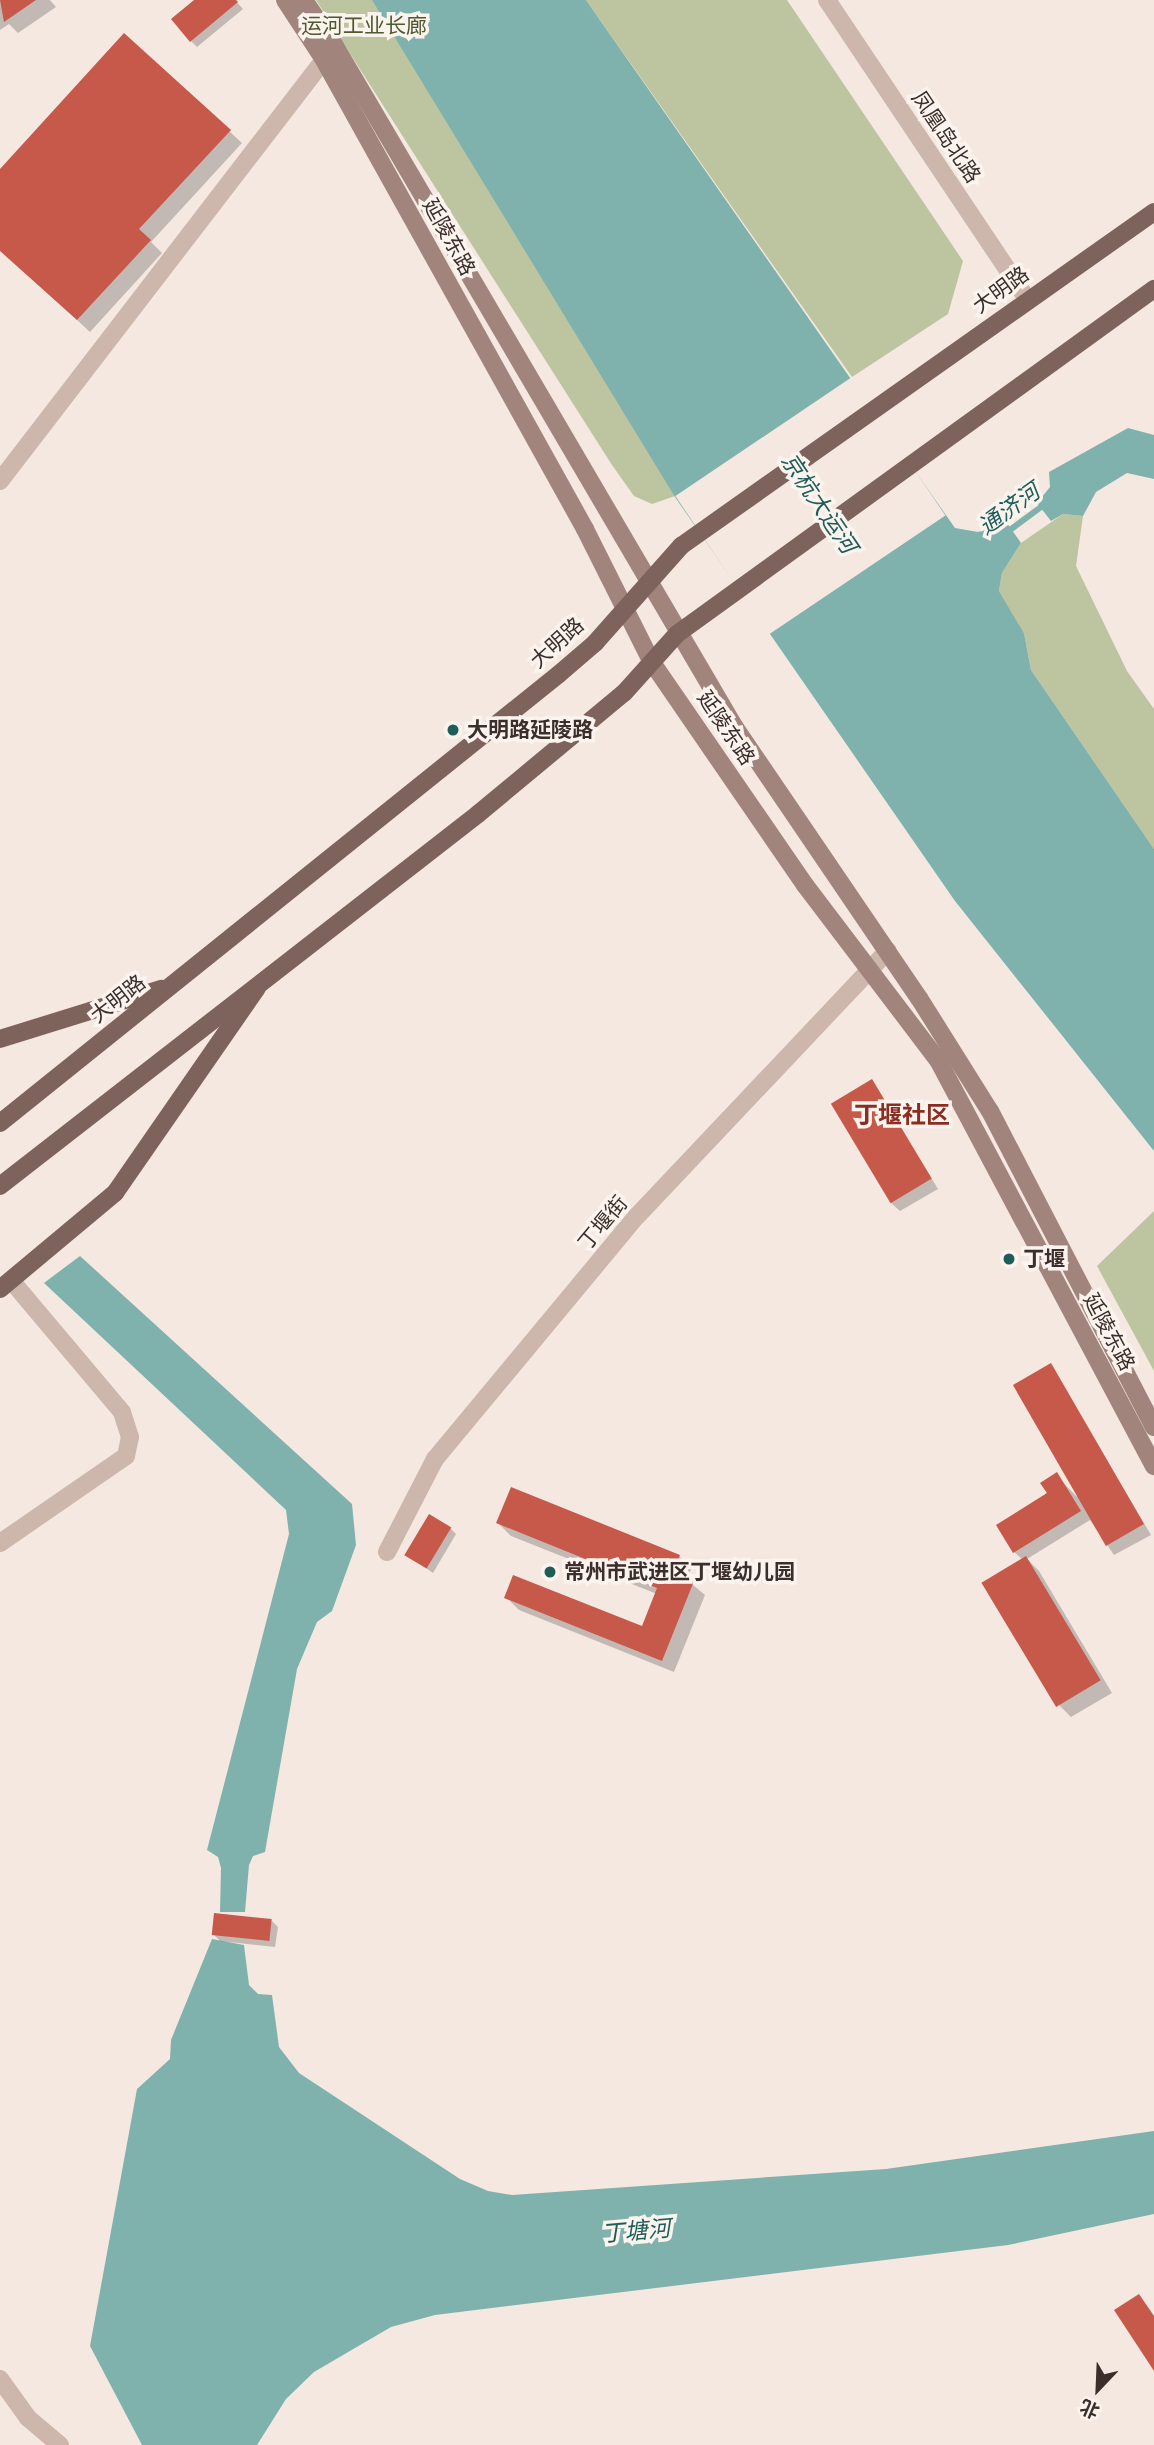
<!DOCTYPE html>
<meta charset="utf-8">
<style>
body{margin:0}
#map{position:relative;width:1154px;height:2445px;overflow:hidden;background:#f4e8e1;font-family:Montserrat,"Noto Sans SC",sans-serif}
div>[style]{position:absolute}
.green>*{inset:0;background:#bcc4a0}
.water>*{inset:0;background:#7fb2ad}
.pier>*{inset:0;background:#f4e8e1;transform-origin:0 0}
.shadow>*{inset:0;background:#0003}
.stream>*{height:6px;margin:-3px;padding:0 3px;transform-origin:3px;border-radius:3px;background:#7fb2ad}
.building>*{inset:0;background:#c7594b;transform-origin:0 0}
.minor>*{height:18px;margin:-9px;padding:0 9px;transform-origin:9px;border-radius:9px;background:#cdb7ac}
.tertiary>*{height:18px;margin:-9px;padding:0 9px;transform-origin:9px;border-radius:9px;background:#cdb7ac}
.secondary>*{height:18px;margin:-9px;padding:0 9px;transform-origin:9px;border-radius:9px;background:#a1857d}
.primary>*{height:18px;margin:-9px;padding:0 9px;transform-origin:9px;border-radius:9px;background:#7d635c}
.dots>*{width:19px;height:19px;translate:-50% -50%;box-sizing:border-box;border:4px solid #fbf3ee;border-radius:50%}
span{translate:-50% -50%;white-space:nowrap;text-align:center;line-height:1.15;-webkit-text-stroke:7px #fbf3ee;paint-order:stroke}
.park-label{font-size:21px;color:#4f592e}
.street-label{font-size:21px;color:#3b2e2b}
.poi-label{font-size:21px;color:#3b2e2b;font-weight:700}
.left{translate:0 -50%;text-align:left}
.water-label{font-size:23px;color:#1f5d59;font-style:italic}
.quarter-label{font-size:24px;color:#8b2e22;font-weight:700}
.north{position:absolute;left:1063px;top:2354px;width:70px;height:70px;-webkit-text-stroke:5px #fbf3ee;paint-order:stroke;rotate:203deg;font-size:19px;font-weight:700;line-height:28px;text-align:center;color:#3b2e2b}
.north::after{content:'';display:block;margin:auto;width:24px;height:32px;background:#3b2e2b;clip-path:polygon(50% 0,100% 100%,50% 72%,0 100%)}
</style>
<div id="map">
<div class="green">
<i style="clip-path:polygon(316px 0,378px 0,675px 496px,652px 504px,634px 496px,612px 465px)"></i>
<i style="clip-path:polygon(586px 0,787px 0,963px 261px,948px 314px,852px 377px)"></i>
<i style="clip-path:polygon(1063px 514px,1083px 516px,1076px 566px,1127px 671px,1154px 709px,1154px 849px,1031px 670px,1024px 633px,999px 591px,1002px 573px,1021px 543px)"></i>
<i style="clip-path:polygon(1154px 1211px,1154px 1371px,1097px 1266px)"></i>
</div>
<div class="water">
<i style="clip-path:polygon(372px 0,586px 0,955px 528px,978px 532px,1007px 523px,1021px 543px,1002px 573px,999px 591px,1024px 633px,1031px 670px,1154px 849px,1154px 1151px,955px 901px,675px 497px)"></i>
<i style="clip-path:polygon(1128px 428px,1154px 435px,1154px 479px,1127px 473px,1096px 492px,1083px 516px,1063px 514px,1051px 521px,1037px 503px,1050px 487px,1049px 472px)"></i>
<i style="clip-path:polygon(80px 1256px,352px 1504px,356px 1545px,332px 1611px,317px 1622px,297px 1669px,265px 1852px,253px 1856px,249px 1865px,245px 1912px,220px 1912px,221px 1868px,218px 1857px,207px 1850px,289px 1534px,286px 1510px,44px 1283px)"></i>
<i style="clip-path:polygon(212px 1939px,244px 1945px,249px 1985px,258px 1994px,272px 1995px,279px 2047px,299px 2073px,460px 2179px,488px 2191px,512px 2195px,886px 2169px,1154px 2131px,1154px 2214px,1008px 2245px,435px 2315px,391px 2327px,314px 2372px,286px 2399px,257px 2445px,142px 2445px,90px 2346px,137px 2089px,170px 2059px,171px 2040px)"></i>
</div>
<div class="pier">
<i style="left:852px;top:377px;width:167px;height:213px;rotate:56deg"></i>
</div>
<div class="shadow">
<i style="clip-path:polygon(0 0,50px 0,56px 7px,18px 33px,9px 24px,0 30px)"></i>
<i style="clip-path:polygon(197px 0,235px 0,243px 9px,197px 47px,191px 41px)"></i>
<i style="clip-path:polygon(229px 131px,242px 143px,151px 242px,162px 253px,90px 332px,0 249px,0 171px)"></i>
<i style="clip-path:polygon(872px 1081px,938px 1189px,900px 1211px,890px 1202px)"></i>
<i style="clip-path:polygon(1051px 1365px,1151px 1535px,1114px 1555px,1090px 1520px,1027px 1559px,1039px 1571px,1112px 1693px,1071px 1717px,1059px 1705px,1023px 1560px,1014px 1552px,1056px 1475px,1077px 1497px)"></i>
<i style="clip-path:polygon(498px 1523px,679px 1556px,691px 1569px,687px 1580px,705px 1595px,674px 1672px,519px 1610px,506px 1597px,643px 1628px,657px 1594px,511px 1536px)"></i>
<i style="clip-path:polygon(450px 1528px,456px 1534px,433px 1573px,407px 1555px)"></i>
<i style="clip-path:polygon(272px 1921px,278px 1927px,275px 1947px,220px 1941px,214px 1935px)"></i>
</div>
<div class="stream">
<i style="left:1006px;top:533px;width:49px;rotate:-36.6deg"></i>
</div>
<div class="building">
<i style="clip-path:polygon(0 0,36px 0,4px 22px)"></i>
<i style="clip-path:polygon(194px 0,236px 0,238px 2px,190px 42px,171px 19px)"></i>
<i style="clip-path:polygon(124px 33px,231px 130px,139px 229px,151px 240px,77px 320px,0 251px,0 169px)"></i>
<i style="left:872px;top:1079px;width:116px;height:48px;rotate:59deg"></i>
<i style="left:1051px;top:1363px;width:186px;height:44px;rotate:60deg"></i>
<i style="clip-path:polygon(1057px 1472px,1081px 1511px,1013px 1553px,996px 1525px,1047px 1493px,1040px 1483px)"></i>
<i style="clip-path:polygon(511px 1487px,680px 1555px,673px 1573px,694px 1581px,662px 1661px,504px 1598px,513px 1575px,642px 1626px,657px 1588px,496px 1523px)"></i>
<i style="left:429px;top:1514px;width:26px;height:48px;rotate:31deg"></i>
<i style="left:1026px;top:1556px;width:145px;height:52px;rotate:59deg"></i>
<i style="left:214px;top:1913px;width:58px;height:22px;rotate:6deg"></i>
<i style="clip-path:polygon(1139px 2294px,1154px 2316px,1154px 2371px,1114px 2310px)"></i>
</div>
<div class="minor">
<i style="left:0;top:481px;width:546px;rotate:-52.44deg"></i>
<i style="left:0;top:1543px;width:153px;rotate:-34.6deg"></i>
<i style="left:126px;top:1456px;width:19px;rotate:-78deg"></i>
<i style="left:130px;top:1437px;width:26px;rotate:-108deg"></i>
<i style="left:122px;top:1412px;width:172px;rotate:-130.1deg"></i>
<i style="left:387px;top:1552px;width:105px;rotate:-62.7deg"></i>
<i style="left:435px;top:1459px;width:316px;rotate:-50.3deg"></i>
<i style="left:637px;top:1216px;width:365px;rotate:-46.6deg"></i>
<i style="left:0;top:2379px;width:48px;rotate:54.3deg"></i>
<i style="left:28px;top:2418px;width:42px;rotate:40.2deg"></i>
</div>
<div class="tertiary">
<i style="left:827px;top:0;width:360px;rotate:56.2deg"></i>
</div>
<div class="secondary">
<i style="left:285px;top:0;width:69px;rotate:56.8deg"></i>
<i style="left:323px;top:58px;width:539px;rotate:60.91deg"></i>
<i style="left:585px;top:529px;width:148px;rotate:63.4deg"></i>
<i style="left:651px;top:661px;width:272px;rotate:55.5deg"></i>
<i style="left:805px;top:885px;width:220px;rotate:52.8deg"></i>
<i style="left:938px;top:1060px;width:460px;rotate:62deg"></i>
<i style="left:304px;top:0;width:55px;rotate:56deg"></i>
<i style="left:335px;top:46px;width:788px;rotate:59.6deg"></i>
<i style="left:734px;top:726px;width:329px;rotate:55.8deg"></i>
<i style="left:919px;top:998px;width:133px;rotate:57.9deg"></i>
<i style="left:990px;top:1111px;width:356px;rotate:62.6deg"></i>
</div>
<div class="primary">
<i style="left:0;top:1039px;width:169px;rotate:-17.3deg"></i>
<i style="left:0;top:1123px;width:717px;rotate:-38.77deg"></i>
<i style="left:559px;top:674px;width:48px;rotate:-40.7deg"></i>
<i style="left:595px;top:643px;width:130px;rotate:-48.4deg"></i>
<i style="left:681px;top:546px;width:579px;rotate:-35.23deg"></i>
<i style="left:0;top:1186px;width:606px;rotate:-37.89deg"></i>
<i style="left:478px;top:814px;width:190px;rotate:-39.7deg"></i>
<i style="left:624px;top:693px;width:79px;rotate:-48.1deg"></i>
<i style="left:677px;top:634px;width:589px;rotate:-35.88deg"></i>
<i style="left:0;top:1289px;width:150px;rotate:-39.9deg"></i>
<i style="left:115px;top:1193px;width:249px;rotate:-55.3deg"></i>
</div>
<div class="dots">
<i style="left:453px;top:730px;background:#1f5d59"></i>
<i style="left:1009px;top:1259px;background:#1f5d59"></i>
<i style="left:550px;top:1572px;background:#1f5d59"></i>
</div>
<div class="park-label">
<span style="left:364px;top:26px">运河工业长廊</span>
</div>
<div class="street-label">
<span style="left:946px;top:137px;rotate:56deg">凤凰岛北路</span>
<span style="left:449px;top:237px;rotate:61deg">延陵东路</span>
<span style="left:1001px;top:290px;rotate:-36deg">大明路</span>
<span style="left:557px;top:643px;rotate:-42deg">大明路</span>
<span style="left:726px;top:728px;rotate:56deg">延陵东路</span>
<span style="left:118px;top:999px;rotate:-38deg">大明路</span>
<span style="left:603px;top:1223px;rotate:-50deg">丁堰街</span>
<span style="left:1109px;top:1332px;rotate:62deg">延陵东路</span>
</div>
<div class="poi-label">
<span class="left" style="left:467px;top:730px">大明路延陵路</span>
<span class="left" style="left:1023px;top:1259px">丁堰</span>
<span class="left" style="left:564px;top:1572px">常州市武进区丁堰幼儿园</span>
</div>
<div class="water-label">
<span style="left:819px;top:503px;rotate:56deg">京杭大运河</span>
<span style="left:1009px;top:509px;rotate:-36deg">通济河</span>
<span style="left:636px;top:2231px;rotate:-5deg">丁塘河</span>
</div>
<div class="quarter-label">
<span style="left:902px;top:1115px">丁堰社区</span>
</div>
<div class="north">北</div>
</div>
